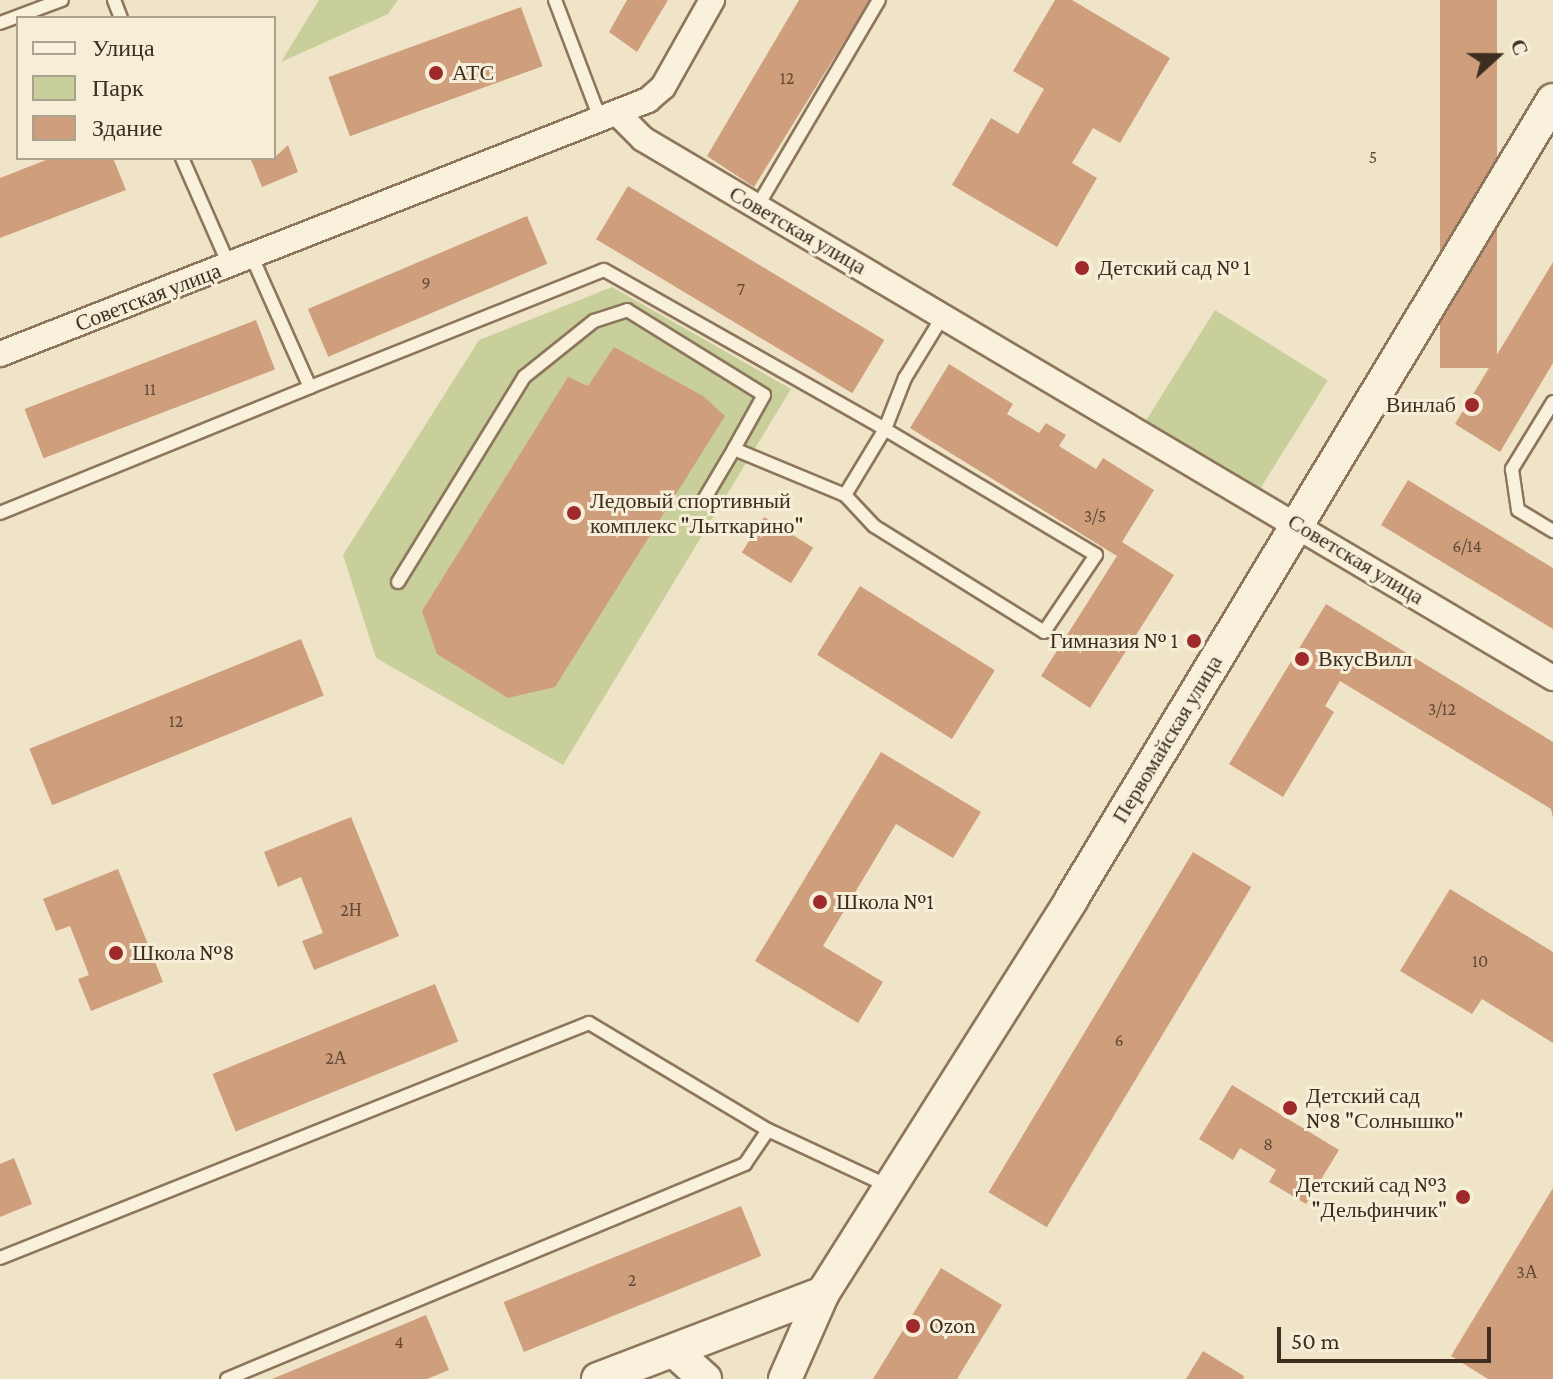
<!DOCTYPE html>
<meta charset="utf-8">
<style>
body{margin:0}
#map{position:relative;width:1553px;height:1379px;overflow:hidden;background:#f0e4c8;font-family:"Crimson Pro",serif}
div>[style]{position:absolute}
.green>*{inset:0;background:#c9cf9b;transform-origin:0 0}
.building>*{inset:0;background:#cf9f7d;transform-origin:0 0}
.roads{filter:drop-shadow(2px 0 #8d765c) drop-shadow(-2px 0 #8d765c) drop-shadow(0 2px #8d765c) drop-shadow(0 -2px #8d765c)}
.service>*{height:12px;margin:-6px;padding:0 6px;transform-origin:6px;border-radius:6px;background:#faf1dc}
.minor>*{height:24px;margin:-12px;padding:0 12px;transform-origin:12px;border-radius:12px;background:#faf1dc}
.tertiary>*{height:32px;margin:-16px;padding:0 16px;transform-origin:16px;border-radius:16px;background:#faf1dc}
.dots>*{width:22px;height:22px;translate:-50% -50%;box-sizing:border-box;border:4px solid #f7eed8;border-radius:50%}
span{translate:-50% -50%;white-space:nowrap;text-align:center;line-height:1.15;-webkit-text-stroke:6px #f7eed8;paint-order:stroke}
.number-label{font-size:18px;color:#624a37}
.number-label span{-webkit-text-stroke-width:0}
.poi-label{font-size:22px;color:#3d2e20}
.left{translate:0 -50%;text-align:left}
.right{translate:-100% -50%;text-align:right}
.street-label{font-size:22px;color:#3d2e20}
.legend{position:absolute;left:16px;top:16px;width:260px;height:144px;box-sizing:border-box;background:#f7eed8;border:2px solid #ada18e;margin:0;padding:10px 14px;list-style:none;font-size:24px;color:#3d2e20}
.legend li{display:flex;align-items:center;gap:16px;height:40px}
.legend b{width:40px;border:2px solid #ada18e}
.north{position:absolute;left:1457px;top:16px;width:80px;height:80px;-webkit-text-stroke:6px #f7eed8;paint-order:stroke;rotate:69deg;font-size:22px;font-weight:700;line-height:32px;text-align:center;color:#3d2e20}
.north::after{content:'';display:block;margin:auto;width:28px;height:36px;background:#3d2e20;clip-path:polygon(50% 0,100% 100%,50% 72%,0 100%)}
.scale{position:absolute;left:1277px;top:1327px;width:214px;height:36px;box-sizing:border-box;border:4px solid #3d2e20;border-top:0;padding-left:10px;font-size:24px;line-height:28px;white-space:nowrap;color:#3d2e20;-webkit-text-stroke:6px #f7eed8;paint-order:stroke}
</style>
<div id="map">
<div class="green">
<i style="clip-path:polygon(319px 0,398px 0,388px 14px,281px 62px)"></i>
<i style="clip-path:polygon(612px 287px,791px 389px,563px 765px,376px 658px,343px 555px,479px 340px)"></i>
<i style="left:1215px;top:310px;width:133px;height:132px;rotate:32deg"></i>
</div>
<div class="building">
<i style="clip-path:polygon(627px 0,668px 0,637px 52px,609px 32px)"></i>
<i style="clip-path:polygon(799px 0,870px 0,754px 187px,707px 156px)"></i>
<i style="clip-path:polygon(1055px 0,1072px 0,1170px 58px,1120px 143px,1093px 128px,1072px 163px,1097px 178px,1057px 247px,952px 185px,991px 118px,1018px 134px,1044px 89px,1013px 71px)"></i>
<i style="left:1440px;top:0;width:57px;height:368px"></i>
<i style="left:521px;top:7px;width:63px;height:205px;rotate:70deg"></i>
<i style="clip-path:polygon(288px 145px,298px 172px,262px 187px,251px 160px,274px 158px)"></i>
<i style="clip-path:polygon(51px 158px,113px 158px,126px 190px,0 238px,0 178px)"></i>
<i style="left:628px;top:186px;width:299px;height:62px;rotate:31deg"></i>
<i style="left:527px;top:216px;width:52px;height:238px;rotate:67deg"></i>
<i style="clip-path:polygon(1553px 262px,1553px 363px,1500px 452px,1455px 424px)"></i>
<i style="left:256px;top:320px;width:53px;height:248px;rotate:69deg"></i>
<i style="clip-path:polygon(614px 347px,703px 396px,725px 416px,555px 687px,508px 698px,437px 654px,422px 611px,568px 377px,588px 386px)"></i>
<i style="clip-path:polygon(949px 364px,1013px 404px,1007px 414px,1039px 433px,1046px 423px,1066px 435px,1059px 446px,1096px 469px,1103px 458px,1154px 490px,1122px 542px,1174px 575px,1090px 708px,1041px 676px,1117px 556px,910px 428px)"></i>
<i style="clip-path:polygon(1408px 480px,1553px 568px,1553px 629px,1381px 525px)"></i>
<i style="left:764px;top:517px;width:58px;height:42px;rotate:32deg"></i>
<i style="left:860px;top:586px;width:159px;height:81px;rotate:32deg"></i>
<i style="clip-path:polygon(1326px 604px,1553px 742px,1553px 818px,1551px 809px,1340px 681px,1325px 706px,1334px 712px,1283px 797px,1229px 764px)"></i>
<i style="left:301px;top:639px;width:61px;height:293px;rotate:68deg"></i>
<i style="clip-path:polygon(881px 752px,981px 812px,953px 858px,896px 824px,823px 946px,883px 982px,858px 1023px,755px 961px)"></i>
<i style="clip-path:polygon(351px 817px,399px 936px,314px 970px,302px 941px,323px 933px,301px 877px,278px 887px,264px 852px)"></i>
<i style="left:1193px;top:852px;width:68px;height:397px;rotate:31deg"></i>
<i style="clip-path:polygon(118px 869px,163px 982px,91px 1011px,78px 979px,89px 975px,70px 926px,56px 931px,43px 899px)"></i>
<i style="clip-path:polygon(1450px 889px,1553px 952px,1553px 1043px,1482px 999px,1472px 1014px,1400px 971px)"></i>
<i style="left:435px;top:984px;width:62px;height:240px;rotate:68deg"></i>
<i style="clip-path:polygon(1232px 1085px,1339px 1150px,1306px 1204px,1269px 1182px,1276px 1170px,1240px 1148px,1233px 1160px,1199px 1139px)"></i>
<i style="clip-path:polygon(14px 1158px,32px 1204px,0 1217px,0 1164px)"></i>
<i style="clip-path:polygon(1553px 1188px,1553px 1379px,1488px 1379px,1451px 1356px)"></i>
<i style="left:741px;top:1206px;width:54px;height:256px;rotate:68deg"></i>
<i style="clip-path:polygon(941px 1268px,1002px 1305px,957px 1379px,873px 1379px)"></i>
<i style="clip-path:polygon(426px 1315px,449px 1370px,427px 1379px,272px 1379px)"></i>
<i style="clip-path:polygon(1203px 1351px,1244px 1376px,1243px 1379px,1186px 1379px)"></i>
</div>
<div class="roads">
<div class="service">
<i style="left:114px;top:0;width:19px;rotate:69deg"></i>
<i style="left:555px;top:0;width:129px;rotate:69.2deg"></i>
<i style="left:0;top:23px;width:66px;rotate:-20.4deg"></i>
<i style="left:182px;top:158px;width:117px;rotate:66.3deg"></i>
<i style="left:757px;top:207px;width:240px;rotate:-59.5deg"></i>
<i style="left:252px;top:257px;width:142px;rotate:66deg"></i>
<i style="left:310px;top:387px;width:316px;rotate:-21.7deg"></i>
<i style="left:604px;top:270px;width:323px;rotate:29.5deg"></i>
<i style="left:885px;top:429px;width:77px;rotate:121.2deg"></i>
<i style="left:845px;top:495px;width:42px;rotate:46.9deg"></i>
<i style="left:874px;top:526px;width:200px;rotate:31.9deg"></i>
<i style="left:1044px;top:632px;width:93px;rotate:-56deg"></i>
<i style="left:1096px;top:555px;width:246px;rotate:-149.2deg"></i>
<i style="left:885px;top:429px;width:55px;rotate:-68.6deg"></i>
<i style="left:905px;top:378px;width:73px;rotate:-58.5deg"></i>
<i style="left:1553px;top:402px;width:79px;rotate:121.5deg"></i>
<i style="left:1512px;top:469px;width:41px;rotate:81.7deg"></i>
<i style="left:1518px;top:510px;width:41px;rotate:31deg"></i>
<i style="left:702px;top:503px;width:63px;rotate:-59.3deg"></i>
<i style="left:734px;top:449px;width:120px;rotate:22.5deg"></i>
<i style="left:0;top:513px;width:335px;rotate:-22.1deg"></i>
<i style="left:398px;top:582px;width:241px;rotate:-58.4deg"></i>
<i style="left:524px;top:377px;width:90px;rotate:-38.7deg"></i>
<i style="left:594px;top:321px;width:35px;rotate:-18deg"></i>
<i style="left:627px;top:310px;width:161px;rotate:31.8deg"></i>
<i style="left:764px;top:395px;width:62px;rotate:119.1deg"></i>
<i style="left:0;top:1258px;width:634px;rotate:-21.75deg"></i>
<i style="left:589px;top:1023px;width:209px;rotate:30.9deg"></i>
<i style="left:768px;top:1130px;width:135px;rotate:25deg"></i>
<i style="left:227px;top:1379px;width:561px;rotate:-22.54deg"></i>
<i style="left:745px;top:1164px;width:41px;rotate:-55.9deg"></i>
</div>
<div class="minor">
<i style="left:618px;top:114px;width:35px;rotate:45deg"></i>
<i style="left:643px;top:139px;width:1058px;rotate:30.64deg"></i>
<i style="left:0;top:354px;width:696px;rotate:-21.4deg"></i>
<i style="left:648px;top:100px;width:20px;rotate:-41deg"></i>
<i style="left:663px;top:87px;width:100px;rotate:-60.6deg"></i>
</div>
<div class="tertiary">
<i style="left:674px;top:1351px;width:42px;rotate:42.1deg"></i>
<i style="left:598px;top:1379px;width:241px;rotate:-20.9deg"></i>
<i style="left:785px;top:1379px;width:94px;rotate:-66.2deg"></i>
<i style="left:823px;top:1293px;width:465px;rotate:-57.7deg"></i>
<i style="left:1071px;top:900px;width:934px;rotate:-58.93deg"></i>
</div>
</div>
<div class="dots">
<i style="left:436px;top:73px;background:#9e2a2b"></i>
<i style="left:1082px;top:268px;background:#9e2a2b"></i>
<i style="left:1472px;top:405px;background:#9e2a2b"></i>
<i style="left:574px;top:513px;background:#9e2a2b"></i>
<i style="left:1194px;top:641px;background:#9e2a2b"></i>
<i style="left:1302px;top:659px;background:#9e2a2b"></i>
<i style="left:820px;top:902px;background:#9e2a2b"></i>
<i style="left:116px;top:953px;background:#9e2a2b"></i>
<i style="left:1290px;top:1108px;background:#9e2a2b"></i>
<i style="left:1463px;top:1197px;background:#9e2a2b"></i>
<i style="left:913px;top:1326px;background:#9e2a2b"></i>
</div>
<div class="number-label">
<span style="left:787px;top:78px">12</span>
<span style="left:1373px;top:157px">5</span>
<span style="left:426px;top:283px">9</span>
<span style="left:741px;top:289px">7</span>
<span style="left:150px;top:389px">11</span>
<span style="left:1095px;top:516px">3/5</span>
<span style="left:1467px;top:546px">6/14</span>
<span style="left:1442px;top:709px">3/12</span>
<span style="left:176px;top:721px">12</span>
<span style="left:351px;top:910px">2Н</span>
<span style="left:1480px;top:961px">10</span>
<span style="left:1119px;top:1040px">6</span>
<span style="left:336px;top:1058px">2А</span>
<span style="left:1268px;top:1144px">8</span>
<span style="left:1527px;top:1272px">3А</span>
<span style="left:632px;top:1280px">2</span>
<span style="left:399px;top:1342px">4</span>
</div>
<div class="poi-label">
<span class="left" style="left:452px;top:73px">АТС</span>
<span class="left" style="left:1098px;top:268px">Детский сад № 1</span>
<span class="right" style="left:1456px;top:405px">Винлаб</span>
<span class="left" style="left:590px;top:513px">Ледовый спортивный<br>комплекс "Лыткарино"</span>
<span class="right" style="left:1178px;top:641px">Гимназия № 1</span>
<span class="left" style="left:1318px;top:659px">ВкусВилл</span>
<span class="left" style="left:836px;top:902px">Школа №1</span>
<span class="left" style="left:132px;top:953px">Школа №8</span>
<span class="left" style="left:1306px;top:1108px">Детский сад<br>№8 "Солнышко"</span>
<span class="right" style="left:1447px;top:1197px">Детский сад №3<br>"Дельфинчик"</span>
<span class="left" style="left:929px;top:1326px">Ozon</span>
</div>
<div class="street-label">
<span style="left:798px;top:230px;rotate:30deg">Советская улица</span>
<span style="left:148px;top:297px;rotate:-21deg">Советская улица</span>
<span style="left:1356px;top:559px;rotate:31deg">Советская улица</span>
<span style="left:1167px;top:739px;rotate:-59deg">Первомайская улица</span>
</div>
<ul class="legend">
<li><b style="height:10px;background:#faf1dc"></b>Улица</li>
<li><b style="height:22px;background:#c9cf9b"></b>Парк</li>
<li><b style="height:22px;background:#cf9f7d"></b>Здание</li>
</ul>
<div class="north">С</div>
<div class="scale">50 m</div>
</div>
